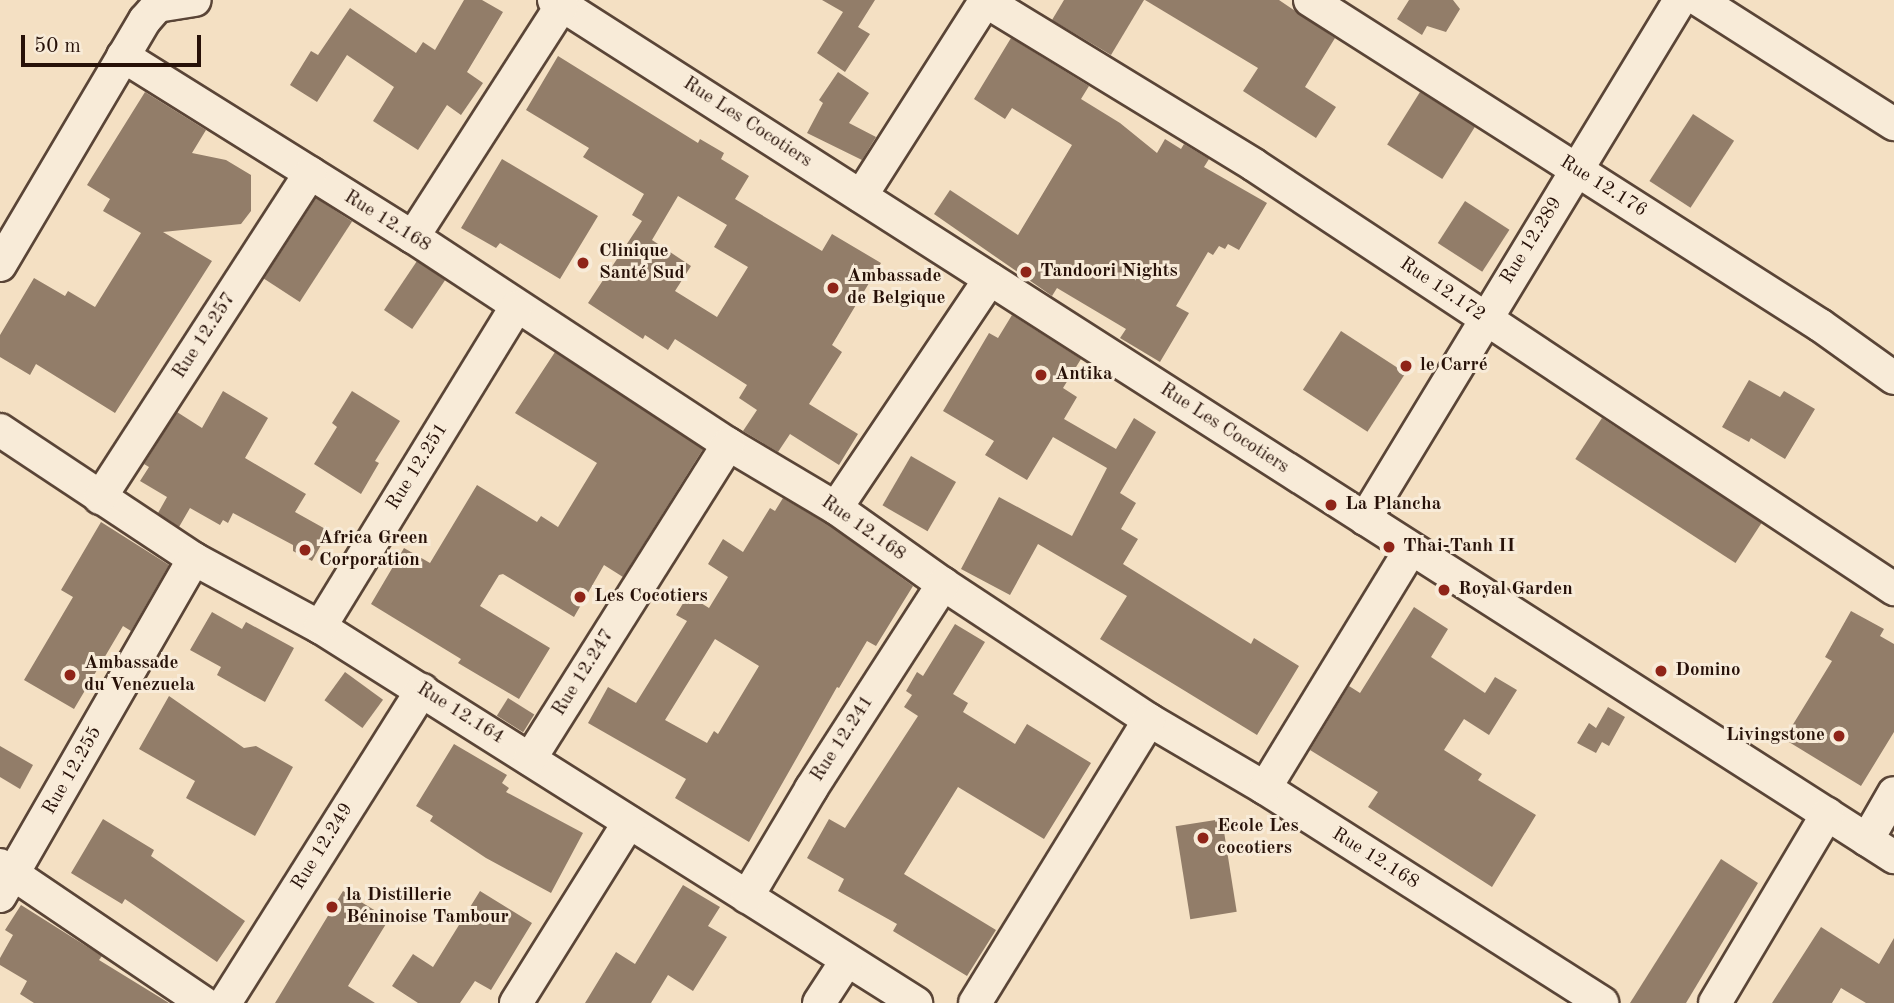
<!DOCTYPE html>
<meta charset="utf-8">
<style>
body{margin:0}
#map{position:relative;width:1894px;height:1003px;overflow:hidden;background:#f4e0c3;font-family:"Old Standard TT",serif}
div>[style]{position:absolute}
.building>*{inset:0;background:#927d69;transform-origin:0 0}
.roads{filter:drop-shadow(2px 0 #5a4537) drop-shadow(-2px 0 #5a4537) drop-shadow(0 2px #5a4537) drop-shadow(0 -2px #5a4537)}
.minor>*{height:32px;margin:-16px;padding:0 16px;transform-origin:16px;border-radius:16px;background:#f8ebd8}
.dots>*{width:19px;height:19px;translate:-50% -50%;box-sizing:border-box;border:4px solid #f8ebd8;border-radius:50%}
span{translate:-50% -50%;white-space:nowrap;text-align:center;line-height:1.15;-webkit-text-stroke:6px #f8ebd8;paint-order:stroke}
.street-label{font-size:19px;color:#271108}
.poi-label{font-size:19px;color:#271108;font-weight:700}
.left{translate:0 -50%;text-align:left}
.right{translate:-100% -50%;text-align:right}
.scale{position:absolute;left:21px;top:35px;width:180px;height:32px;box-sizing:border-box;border:4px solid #271108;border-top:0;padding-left:9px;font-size:21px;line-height:24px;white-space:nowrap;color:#271108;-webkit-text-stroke:5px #f8ebd8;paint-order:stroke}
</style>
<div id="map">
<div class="building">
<i style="clip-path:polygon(464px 0,482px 0,503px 12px,467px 72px,483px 83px,461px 115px,447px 105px,418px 150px,373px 121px,394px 87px,347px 55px,317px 102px,290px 85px,311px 51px,318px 55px,350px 8px,416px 53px,423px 42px,435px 50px)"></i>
<i style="clip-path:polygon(822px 0,875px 0,858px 27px,870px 34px,845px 72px,817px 53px,843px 12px)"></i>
<i style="clip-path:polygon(1064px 0,1144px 0,1111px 55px,1052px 20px)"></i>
<i style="clip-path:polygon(1145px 0,1279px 0,1335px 38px,1305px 87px,1336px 107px,1316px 138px,1243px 91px,1258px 68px)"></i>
<i style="clip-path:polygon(1409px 0,1453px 0,1460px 9px,1446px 32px,1427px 26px,1422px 35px,1397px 19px)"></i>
<i style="clip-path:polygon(1011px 38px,1089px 86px,1081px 99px,1120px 123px,1157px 153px,1165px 139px,1181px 149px,1184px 144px,1209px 159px,1204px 167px,1267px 203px,1239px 250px,1228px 244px,1225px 249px,1219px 246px,1213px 255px,1208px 252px,1176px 306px,1189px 313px,1160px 362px,1120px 338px,1126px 329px,1057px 288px,1052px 296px,934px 214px,950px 190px,1018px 235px,1072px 145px,1012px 108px,1005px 119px,974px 99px)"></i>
<i style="clip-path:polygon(evenodd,558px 56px,698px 143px,700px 139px,724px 153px,721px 159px,749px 176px,735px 199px,822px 251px,832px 234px,881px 263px,832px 345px,842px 352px,809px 404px,858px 434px,839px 465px,790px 434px,778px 452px,743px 431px,757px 410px,739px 398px,747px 385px,675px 339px,668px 350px,645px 335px,643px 339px,588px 303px,642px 221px,632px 215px,644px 194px,583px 157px,589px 148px,526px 110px,558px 56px,678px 196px,727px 225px,714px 247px,748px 267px,717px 317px,675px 291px,691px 266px,652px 240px,678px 196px)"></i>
<i style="clip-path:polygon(838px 72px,869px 93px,849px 123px,876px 137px,862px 160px,807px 133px,823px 103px,819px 100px)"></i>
<i style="clip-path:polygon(145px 92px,206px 130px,192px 153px,226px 160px,251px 175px,251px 211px,241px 224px,163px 232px,212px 261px,115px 413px,36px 364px,30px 375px,0 357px,0 335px,34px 278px,65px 296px,68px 291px,95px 307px,141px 233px,103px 211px,110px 199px,87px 185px)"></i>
<i style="left:1420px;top:92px;width:65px;height:62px;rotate:32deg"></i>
<i style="left:1693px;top:114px;width:49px;height:80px;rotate:33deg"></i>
<i style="clip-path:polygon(502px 159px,598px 216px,560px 279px,500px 243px,496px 248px,461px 228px)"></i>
<i style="left:316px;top:198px;width:43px;height:96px;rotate:33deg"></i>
<i style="left:1465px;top:201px;width:53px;height:50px;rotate:33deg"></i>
<i style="left:417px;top:261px;width:34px;height:59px;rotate:34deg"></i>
<i style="clip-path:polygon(1012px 315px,1081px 359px,1063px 388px,1077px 397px,1064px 419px,1116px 449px,1134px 418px,1156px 432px,1120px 493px,1136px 503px,1121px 529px,1138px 539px,1123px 564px,1251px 644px,1254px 638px,1299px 666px,1257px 735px,1100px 639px,1127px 596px,1038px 544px,1010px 595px,961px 569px,999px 497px,1072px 536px,1107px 468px,1053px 437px,1027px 480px,985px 455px,994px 441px,943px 411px,989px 333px,998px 338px)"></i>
<i style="left:1341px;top:331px;width:77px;height:70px;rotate:33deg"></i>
<i style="clip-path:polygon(555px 352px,703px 449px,623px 577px,604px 565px,574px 617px,503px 574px,499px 575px,480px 606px,550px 648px,519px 699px,458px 663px,461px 659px,371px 604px,404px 548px,430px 563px,477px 485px,537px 522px,541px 516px,558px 527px,597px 463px,515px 413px)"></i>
<i style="clip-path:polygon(1749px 380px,1780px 397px,1784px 391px,1815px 409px,1785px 459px,1751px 438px,1749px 442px,1722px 427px)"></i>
<i style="clip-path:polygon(223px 391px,268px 418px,245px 458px,306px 494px,295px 512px,329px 531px,312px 561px,293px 551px,293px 545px,233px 513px,228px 523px,223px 520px,220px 525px,190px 508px,179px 527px,158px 513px,167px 497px,140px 481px,149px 467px,144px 464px,177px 412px,202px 428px)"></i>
<i style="clip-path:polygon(352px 391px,400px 421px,375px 461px,379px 463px,361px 494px,314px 464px,337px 427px,332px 423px)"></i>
<i style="left:1602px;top:418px;width:191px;height:49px;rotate:33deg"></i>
<i style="left:911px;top:456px;width:52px;height:57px;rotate:30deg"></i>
<i style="clip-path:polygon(evenodd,783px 498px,829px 525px,913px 586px,876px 646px,867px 641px,839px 688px,837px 687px,749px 842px,675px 798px,686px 779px,588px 723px,608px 687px,636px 703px,687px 621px,676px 615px,688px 595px,709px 608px,728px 577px,708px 564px,723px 539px,743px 552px,770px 508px,775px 511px,783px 498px,715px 639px,759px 666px,718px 734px,714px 731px,707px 743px,665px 720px,715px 639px)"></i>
<i style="clip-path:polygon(101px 522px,169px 565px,131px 631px,123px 626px,74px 709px,24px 680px,73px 597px,61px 590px)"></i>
<i style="clip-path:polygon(1414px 607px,1448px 629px,1431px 657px,1485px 693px,1495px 677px,1517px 690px,1489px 735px,1464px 719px,1444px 750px,1482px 774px,1478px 780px,1536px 815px,1492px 887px,1368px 807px,1378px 792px,1310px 750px,1349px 686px,1360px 693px)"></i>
<i style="clip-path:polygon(1851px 611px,1884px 629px,1880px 636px,1894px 644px,1894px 732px,1861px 786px,1784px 739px,1832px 661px,1825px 657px)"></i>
<i style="clip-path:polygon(212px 612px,242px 629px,246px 622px,294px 648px,265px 702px,217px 675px,221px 667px,190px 650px)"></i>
<i style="clip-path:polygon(955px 624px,985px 642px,953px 694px,968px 703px,963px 712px,1015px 744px,1027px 724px,1091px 763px,1044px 839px,958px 787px,904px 874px,996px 930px,967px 976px,893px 931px,897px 924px,838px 891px,844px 879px,807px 858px,829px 819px,845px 828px,918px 716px,904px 707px,912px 695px,906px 691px,917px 672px,923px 676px)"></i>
<i style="left:345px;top:672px;width:47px;height:35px;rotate:36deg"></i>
<i style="clip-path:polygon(169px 696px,244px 748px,256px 746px,293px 767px,255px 836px,186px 798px,195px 781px,139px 749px)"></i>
<i style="left:508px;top:698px;width:31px;height:21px;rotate:32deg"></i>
<i style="clip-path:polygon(1608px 707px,1625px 717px,1609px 746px,1602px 742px,1596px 753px,1577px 743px,1589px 723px,1596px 728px)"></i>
<i style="clip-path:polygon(454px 744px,507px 775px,502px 783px,509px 788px,506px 792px,583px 833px,551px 893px,486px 858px,430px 821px,433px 816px,416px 806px)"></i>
<i style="clip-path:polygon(0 746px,33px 765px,20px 789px,0 777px)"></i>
<i style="clip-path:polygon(103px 819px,154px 850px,151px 856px,245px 921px,217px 962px,125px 899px,122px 904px,71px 873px)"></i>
<i style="left:1222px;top:819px;width:94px;height:47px;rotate:81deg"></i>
<i style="clip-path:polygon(1721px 859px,1758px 883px,1686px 1003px,1630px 1003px)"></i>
<i style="clip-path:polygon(683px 885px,720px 907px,708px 926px,727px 937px,693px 991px,668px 975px,651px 1003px,585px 1003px,616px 952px,635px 964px)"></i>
<i style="clip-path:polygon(343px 891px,389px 919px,348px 986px,375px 1003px,275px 1003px)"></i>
<i style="clip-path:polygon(480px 891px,532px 923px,491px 990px,475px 981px,460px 1003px,418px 1003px,392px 986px,413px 954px,433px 967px)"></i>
<i style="clip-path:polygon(21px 905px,102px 956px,99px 960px,169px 1003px,34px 1003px,20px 994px,27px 981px,0 965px,0 958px,13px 935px,5px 930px)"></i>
<i style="clip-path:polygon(1821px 927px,1879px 964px,1894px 938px,1894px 1003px,1866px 1003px,1841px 988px,1832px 1003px,1772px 1003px)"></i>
</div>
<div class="roads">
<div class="minor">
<i style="left:554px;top:0;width:1591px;rotate:32.6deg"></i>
<i style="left:984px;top:0;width:316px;rotate:31.4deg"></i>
<i style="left:1254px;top:165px;width:768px;rotate:33.52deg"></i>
<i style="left:1310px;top:0;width:605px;rotate:32.51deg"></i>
<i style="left:1820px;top:325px;width:91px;rotate:35.6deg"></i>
<i style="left:1699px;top:0;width:231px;rotate:32.5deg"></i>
<i style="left:123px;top:56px;width:342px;rotate:32deg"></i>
<i style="left:413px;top:237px;width:377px;rotate:33.3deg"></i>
<i style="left:728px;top:444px;width:126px;rotate:30.7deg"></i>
<i style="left:836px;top:508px;width:131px;rotate:35.4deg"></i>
<i style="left:943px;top:584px;width:247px;rotate:33.4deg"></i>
<i style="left:1149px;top:720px;width:134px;rotate:30.4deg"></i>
<i style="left:1265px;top:788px;width:400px;rotate:32.5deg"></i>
<i style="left:861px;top:196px;width:232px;rotate:-57.5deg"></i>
<i style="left:413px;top:237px;width:276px;rotate:-57.3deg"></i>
<i style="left:0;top:265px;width:285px;rotate:-59.4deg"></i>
<i style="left:145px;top:20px;width:18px;rotate:-49deg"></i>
<i style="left:157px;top:6px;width:38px;rotate:-9deg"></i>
<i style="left:0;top:430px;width:233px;rotate:33.6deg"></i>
<i style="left:194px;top:559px;width:143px;rotate:28.4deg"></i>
<i style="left:320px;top:627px;width:705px;rotate:32.25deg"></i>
<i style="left:100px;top:498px;width:387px;rotate:-57.1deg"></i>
<i style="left:836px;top:508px;width:276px;rotate:-56.1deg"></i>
<i style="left:1365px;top:519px;width:607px;rotate:-58.74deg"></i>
<i style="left:320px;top:627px;width:375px;rotate:-58.5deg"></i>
<i style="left:530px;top:759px;width:372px;rotate:-57.8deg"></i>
<i style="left:1265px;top:788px;width:280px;rotate:-58.6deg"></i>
<i style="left:1867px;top:840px;width:54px;rotate:-60.1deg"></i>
<i style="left:0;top:865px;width:246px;rotate:34.1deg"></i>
<i style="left:0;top:896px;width:389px;rotate:-60.1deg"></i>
<i style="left:747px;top:897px;width:126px;rotate:-59.3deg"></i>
<i style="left:811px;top:789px;width:244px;rotate:-57.2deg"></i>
<i style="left:225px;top:1003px;width:370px;rotate:-57.8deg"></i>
<i style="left:516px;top:1003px;width:213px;rotate:-58deg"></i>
<i style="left:819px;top:1003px;width:51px;rotate:-56.9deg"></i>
<i style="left:975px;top:1003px;width:332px;rotate:-58.4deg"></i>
<i style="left:1715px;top:1003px;width:220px;rotate:-59.3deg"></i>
</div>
</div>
<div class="dots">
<i style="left:583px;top:263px;background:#8f2418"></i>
<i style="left:1026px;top:272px;background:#8f2418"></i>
<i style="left:833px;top:288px;background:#8f2418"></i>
<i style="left:1406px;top:366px;background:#8f2418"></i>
<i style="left:1041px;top:375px;background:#8f2418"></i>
<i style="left:1331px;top:505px;background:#8f2418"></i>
<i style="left:1389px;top:547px;background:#8f2418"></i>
<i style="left:305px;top:550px;background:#8f2418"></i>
<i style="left:1444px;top:590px;background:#8f2418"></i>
<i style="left:580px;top:597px;background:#8f2418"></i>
<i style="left:1661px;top:671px;background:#8f2418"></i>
<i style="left:70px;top:675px;background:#8f2418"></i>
<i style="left:1839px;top:736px;background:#8f2418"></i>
<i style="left:1203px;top:838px;background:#8f2418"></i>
<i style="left:332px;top:907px;background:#8f2418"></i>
</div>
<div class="street-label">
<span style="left:747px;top:123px;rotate:33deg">Rue Les Cocotiers</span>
<span style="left:1603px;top:187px;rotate:32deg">Rue 12.176</span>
<span style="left:387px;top:222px;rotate:32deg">Rue 12.168</span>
<span style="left:1532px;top:241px;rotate:-58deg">Rue 12.289</span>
<span style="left:1442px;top:290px;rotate:34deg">Rue 12.172</span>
<span style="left:205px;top:336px;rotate:-57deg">Rue 12.257</span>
<span style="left:1224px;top:429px;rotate:33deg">Rue Les Cocotiers</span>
<span style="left:418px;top:467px;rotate:-58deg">Rue 12.251</span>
<span style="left:863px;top:529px;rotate:35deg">Rue 12.168</span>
<span style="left:584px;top:673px;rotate:-58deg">Rue 12.247</span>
<span style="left:460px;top:714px;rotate:32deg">Rue 12.164</span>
<span style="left:843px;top:739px;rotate:-57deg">Rue 12.241</span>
<span style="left:73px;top:771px;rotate:-60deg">Rue 12.255</span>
<span style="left:323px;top:847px;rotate:-58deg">Rue 12.249</span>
<span style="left:1375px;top:859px;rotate:32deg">Rue 12.168</span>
</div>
<div class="poi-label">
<span class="left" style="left:599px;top:263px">Clinique<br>Santé Sud</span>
<span class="left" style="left:1040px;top:272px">Tandoori Nights</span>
<span class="left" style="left:847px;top:288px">Ambassade<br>de Belgique</span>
<span class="left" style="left:1420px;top:366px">le Carré</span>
<span class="left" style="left:1055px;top:375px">Antika</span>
<span class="left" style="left:1345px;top:505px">La Plancha</span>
<span class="left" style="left:319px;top:550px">Africa Green<br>Corporation</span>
<span class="left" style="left:1403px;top:547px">Thai-Tanh II</span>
<span class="left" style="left:1458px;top:590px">Royal Garden</span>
<span class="left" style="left:594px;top:597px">Les Cocotiers</span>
<span class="left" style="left:84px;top:675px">Ambassade<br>du Venezuela</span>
<span class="left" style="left:1675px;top:671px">Domino</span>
<span class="right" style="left:1825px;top:736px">Livingstone</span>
<span class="left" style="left:1217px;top:838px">Ecole Les<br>cocotiers</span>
<span class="left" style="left:346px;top:907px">la Distillerie<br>Béninoise Tambour</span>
</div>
<div class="scale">50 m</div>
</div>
